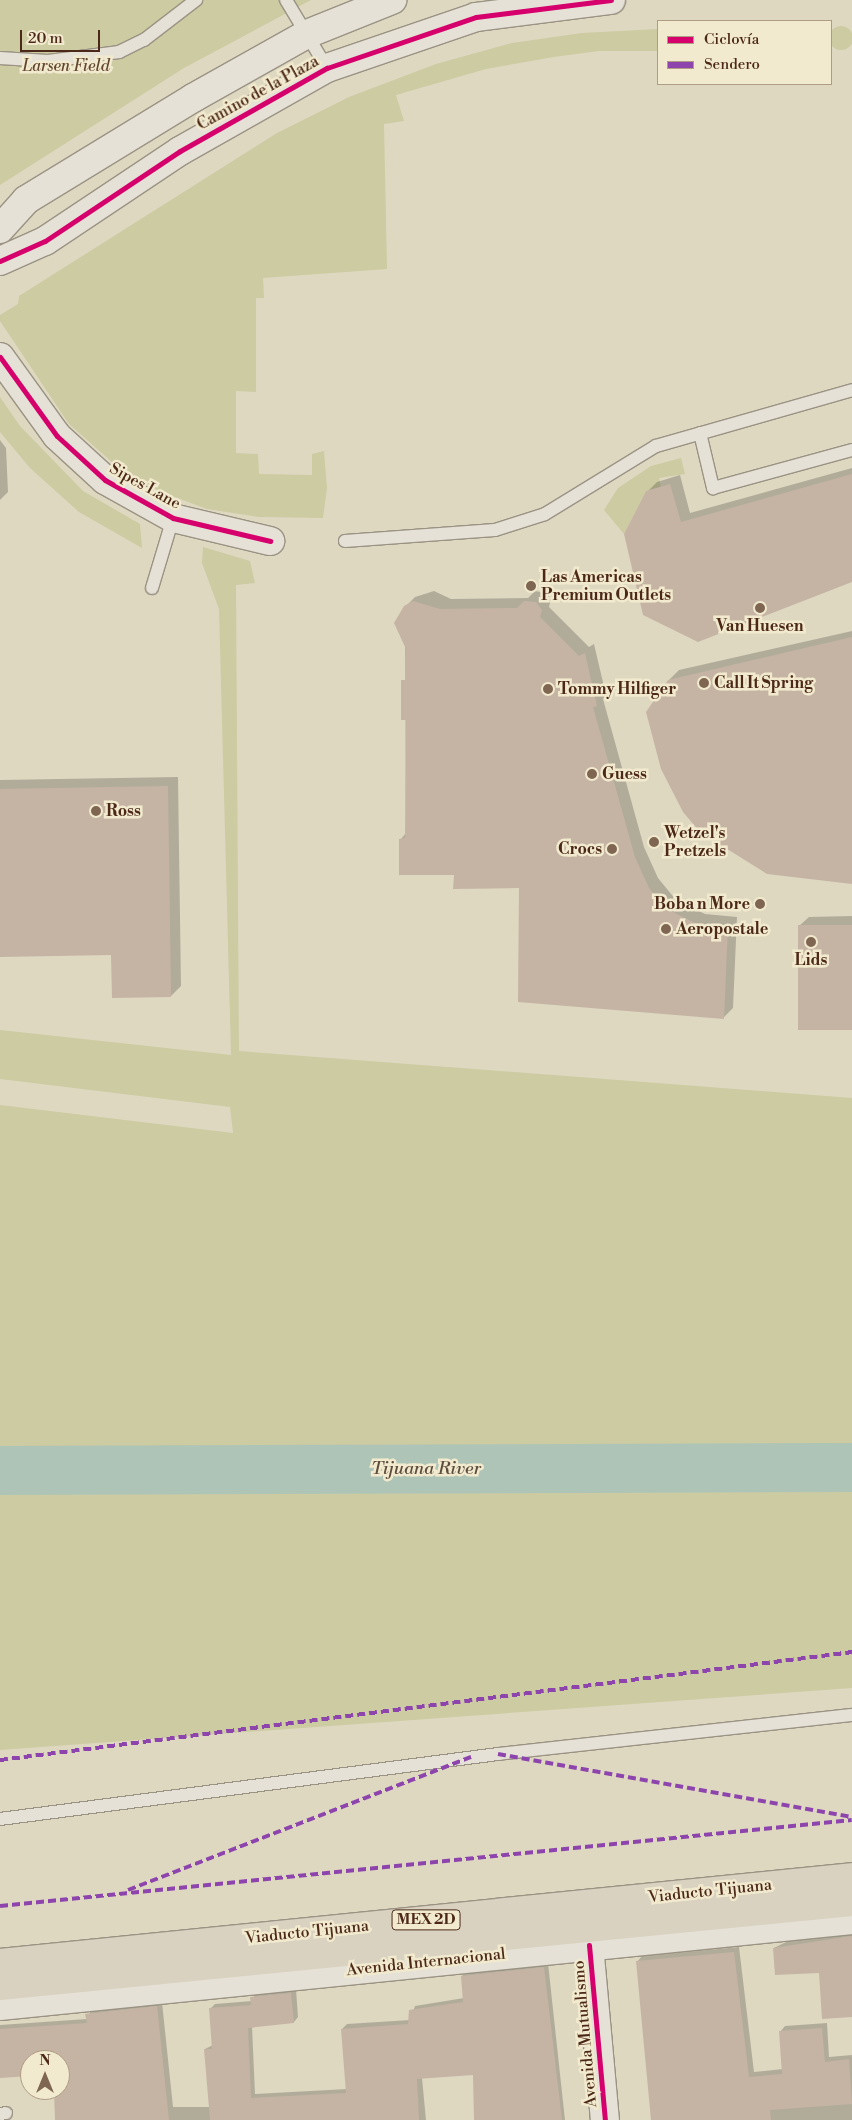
<!DOCTYPE html>
<meta charset="utf-8">
<style>
body{margin:0}
#map{position:relative;width:852px;height:2120px;overflow:hidden;background:#ded8c1;font-family:"Libre Bodoni",serif}
div>[style]{position:absolute}
.green>*{inset:0;background:#cccba2}
.round{border-radius:50%}
.shadow>*{inset:0;background:#0003}
.river>*{height:49px;margin:-24.5px;padding:0 24.5px;transform-origin:24.5px;border-radius:24.5px;background:#aec4b6}
.building>*{inset:0;background:#c5b4a4;transform-origin:0 0}
.roads{filter:drop-shadow(1px 0 #9a9283) drop-shadow(-1px 0 #9a9283) drop-shadow(0 1px #9a9283) drop-shadow(0 -1px #9a9283)}
.lane>*{height:12px;margin:-6px;padding:0 6px;transform-origin:6px;border-radius:6px;background:#e5e1d6}
.secondary>*{height:28px;margin:-14px;padding:0 14px;transform-origin:14px;border-radius:14px;background:#e5e1d6}
.highway>*{height:28px;margin:-14px;padding:0 14px;transform-origin:14px;border-radius:14px;background:#d9d2c1}
.quiet>*{height:4px;margin-top:-2px;transform-origin:0;background:repeating-linear-gradient(90deg,#8e44ad 0 8px,transparent 0 12px)}
.cycleway>*{height:5px;margin:-2.5px;padding:0 2.5px;transform-origin:2.5px;border-radius:2.5px;background:#d6006c}
.dots>*{width:14px;height:14px;translate:-50% -50%;box-sizing:border-box;border:2px solid #f2eace;border-radius:50%}
span{translate:-50% -50%;white-space:nowrap;text-align:center;line-height:1.15;-webkit-text-stroke:5px #f2eace;paint-order:stroke}
.shield-label span{padding:1px 4px;background:#f2eace;border:1px solid;border-radius:4px;-webkit-text-stroke-width:0}
.shield-label{font-size:15px;color:#4b2818;font-weight:700}
.park-label{font-size:16px;color:#62462f;font-style:italic}
.street-label{font-size:16px;color:#4b2818}
.poi-label{font-size:16px;color:#4b2818;font-weight:700}
.left{translate:0 -50%;text-align:left}
.right{translate:-100% -50%;text-align:right}
.water-label{font-size:18px;color:#5e4d3e;font-style:italic}
.legend{position:absolute;left:657px;top:20px;width:175px;height:65px;box-sizing:border-box;background:#f2eace;border:1px solid #af9c85;margin:0;padding:6px 9px;list-style:none;font-size:15px;color:#4b2818}
.legend li{display:flex;align-items:center;gap:10px;height:25px}
.legend b{width:25px;border:1px solid #af9c85}
.north{position:absolute;left:20px;top:2050px;width:50px;height:50px;box-sizing:border-box;background:#f2eace;border:1px solid #af9c85;border-radius:50%;rotate:0deg;font-size:14px;font-weight:700;line-height:20px;text-align:center;color:#4b2818}
.north::after{content:'';display:block;margin:auto;width:18px;height:22px;background:#7e6653;clip-path:polygon(50% 0,100% 100%,50% 72%,0 100%)}
.scale{position:absolute;left:20px;top:30px;width:80px;height:22px;box-sizing:border-box;border:2px solid #4b2818;border-top:0;padding-left:6px;font-size:15px;line-height:18px;white-space:nowrap;color:#4b2818;-webkit-text-stroke:4px #f2eace;paint-order:stroke}
</style>
<div id="map">
<div class="green">
<i style="clip-path:polygon(0 0,311px 0,184px 68px,0 185px)"></i>
<i class="round" style="left:829px;top:26px;width:24px;height:24px"></i>
<i style="clip-path:polygon(658px 29px,658px 51px,599px 51px,554px 57px,486px 69px,396px 95px,404px 121px,384px 124px,387px 269px,263px 278px,264px 298px,256px 298px,256px 392px,236px 391px,236px 453px,258px 454px,259px 474px,312px 475px,312px 454px,324px 451px,327px 488px,323px 518px,259px 517px,207px 509px,159px 491px,113px 463px,69px 424px,0 321px,0 315px,18px 304px,19px 296px,277px 133px,349px 97px,436px 64px,512px 43px,582px 33px)"></i>
<i style="clip-path:polygon(0 397px,20px 426px,83px 491px,140px 524px,142px 548px,79px 512px,30px 468px,0 432px)"></i>
<i style="clip-path:polygon(681px 458px,685px 474px,659px 478px,661px 487px,646px 491px,624px 534px,604px 510px,618px 488px,651px 466px)"></i>
<i style="clip-path:polygon(203px 547px,250px 561px,255px 583px,236px 585px,239px 1051px,852px 1098px,852px 1688px,0 1750px,0 1105px,233px 1133px,230px 1107px,0 1079px,0 1030px,231px 1055px,219px 609px,202px 563px)"></i>
</div>
<div class="shadow">
<i style="clip-path:polygon(0 440px,6px 448px,8px 492px,0 500px)"></i>
<i style="clip-path:polygon(852px 468px,852px 581px,698px 640px,647px 492px,657px 482px,680px 475px,690px 513px)"></i>
<i style="clip-path:polygon(434px 591px,451px 599px,528px 598px,535px 591px,546px 593px,551px 599px,549px 607px,589px 647px,594px 644px,606px 695px,603px 699px,644px 847px,658px 878px,676px 900px,705px 914px,737px 917px,733px 1008px,724px 1017px,520px 887px,455px 874px,401px 839px,406px 833px,405px 607px,415px 597px)"></i>
<i style="clip-path:polygon(852px 631px,852px 883px,768px 873px,669px 680px,679px 670px)"></i>
<i style="clip-path:polygon(178px 777px,181px 986px,171px 996px,113px 954px,0 956px,0 780px)"></i>
<i style="clip-path:polygon(852px 916px,852px 1029px,799px 926px,809px 917px)"></i>
<i style="clip-path:polygon(852px 1932px,852px 2017px,820px 1971px,774px 1948px,794px 1938px)"></i>
<i style="clip-path:polygon(739px 1947px,754px 2072px,783px 2069px,780px 2032px,785px 2026px,827px 2023px,829px 2057px,852px 2055px,852px 2120px,655px 2120px,637px 1962px,642px 1956px)"></i>
<i style="clip-path:polygon(548px 1963px,565px 2120px,475px 2120px,474px 2073px,422px 2078px,426px 2120px,56px 2120px,60px 2060px,30px 2060px,30px 2075px,0 2077px,0 2025px,87px 2019px,91px 2010px,162px 2002px,173px 2107px,210px 2107px,205px 2049px,213px 2045px,210px 2009px,215px 2004px,252px 2001px,256px 1993px,296px 1989px,298px 2017px,294px 2022px,252px 2026px,255px 2094px,347px 2089px,342px 2029px,347px 2024px,410px 2020px,415px 2006px,464px 1998px,462px 1976px,467px 1972px)"></i>
</div>
<div class="river">
<i style="left:0;top:1470px;width:852px;rotate:-0.2deg"></i>
</div>
<div class="building">
<i style="clip-path:polygon(852px 474px,852px 582px,698px 642px,643px 615px,624px 534px,646px 491px,670px 484px,681px 522px)"></i>
<i style="clip-path:polygon(413px 601px,440px 609px,517px 608px,524px 601px,536px 602px,542px 610px,540px 617px,579px 656px,585px 653px,597px 706px,593px 707px,635px 857px,649px 888px,667px 909px,695px 923px,728px 926px,724px 1019px,518px 1002px,519px 888px,453px 889px,454px 875px,399px 875px,399px 839px,405px 838px,406px 720px,401px 720px,401px 680px,406px 680px,406px 649px,394px 623px,404px 606px)"></i>
<i style="clip-path:polygon(852px 637px,852px 884px,767px 874px,700px 832px,683px 812px,661px 769px,646px 712px,668px 680px)"></i>
<i style="clip-path:polygon(168px 786px,171px 997px,112px 998px,111px 955px,0 957px,0 789px)"></i>
<i style="left:852px;top:925px;width:105px;height:54px;rotate:90deg"></i>
<i style="clip-path:polygon(852px 1936px,852px 2017px,822px 2019px,819px 1973px,775px 1975px,773px 1948px)"></i>
<i style="clip-path:polygon(734px 1952px,749px 2077px,782px 2074px,779px 2031px,822px 2028px,825px 2062px,849px 2059px,852px 2104px,770px 2110px,771px 2120px,651px 2120px,636px 1961px)"></i>
<i style="clip-path:polygon(544px 1967px,562px 2120px,474px 2120px,473px 2075px,417px 2079px,419px 2120px,210px 2120px,204px 2049px,212px 2049px,209px 2008px,251px 2005px,250px 1997px,291px 1993px,294px 2023px,248px 2028px,251px 2098px,346px 2093px,341px 2029px,408px 2024px,409px 2010px,463px 2002px,461px 1976px)"></i>
<i style="clip-path:polygon(157px 2006px,169px 2120px,55px 2120px,54px 2090px,60px 2090px,60px 2060px,30px 2060px,30px 2076px,0 2078px,0 2029px,87px 2023px,85px 2014px)"></i>
</div>
<div class="roads">
<div class="lane">
<i style="left:286px;top:0;width:79px;rotate:58.9deg"></i>
<i style="left:0;top:58px;width:48px;rotate:3.6deg"></i>
<i style="left:48px;top:61px;width:72px;rotate:-7.2deg"></i>
<i style="left:119px;top:52px;width:28px;rotate:-26deg"></i>
<i style="left:144px;top:40px;width:66px;rotate:-37.6deg"></i>
<i style="left:700px;top:433px;width:57px;rotate:76.7deg"></i>
<i style="left:713px;top:488px;width:144px;rotate:-15.3deg"></i>
<i style="left:345px;top:541px;width:150px;rotate:-4.2deg"></i>
<i style="left:495px;top:530px;width:52px;rotate:-17.7deg"></i>
<i style="left:545px;top:514px;width:130px;rotate:-31.5deg"></i>
<i style="left:656px;top:446px;width:204px;rotate:-15.9deg"></i>
<i style="left:152px;top:588px;width:73px;rotate:-73.3deg"></i>
<i style="left:0;top:1819px;width:502px;rotate:-7.44deg"></i>
<i style="left:498px;top:1754px;width:356px;rotate:-6.3deg"></i>
<i style="left:0;top:2114px;width:6px;rotate:-9deg"></i>
</div>
<div class="secondary">
<i style="left:0;top:229px;width:39px;rotate:-48deg"></i>
<i style="left:26px;top:200px;width:196px;rotate:-31.4deg"></i>
<i style="left:193px;top:98px;width:131px;rotate:-29.3deg"></i>
<i style="left:307px;top:34px;width:92px;rotate:-21.8deg"></i>
<i style="left:0;top:261px;width:49px;rotate:-24deg"></i>
<i style="left:45px;top:241px;width:162px;rotate:-33.7deg"></i>
<i style="left:180px;top:151px;width:169px;rotate:-29.5deg"></i>
<i style="left:327px;top:68px;width:157px;rotate:-18.9deg"></i>
<i style="left:476px;top:17px;width:136px;rotate:-7.2deg"></i>
<i style="left:0;top:357px;width:97px;rotate:54.2deg"></i>
<i style="left:57px;top:436px;width:65px;rotate:42.5deg"></i>
<i style="left:105px;top:480px;width:78px;rotate:29.2deg"></i>
<i style="left:173px;top:518px;width:100px;rotate:13.3deg"></i>
<i style="left:589px;top:1945px;width:176px;rotate:84.8deg"></i>
<i style="left:0;top:2006px;width:856px;rotate:-5.76deg"></i>
</div>
<div class="highway">
<i style="left:0;top:1963px;width:856px;rotate:-5.76deg"></i>
<i style="left:0;top:1986px;width:856px;rotate:-5.63deg"></i>
</div>
</div>
<div class="quiet">
<i style="left:498px;top:1754px;width:360px;rotate:10.1deg"></i>
<i style="left:0;top:1760px;width:859px;rotate:-7.22deg"></i>
<i style="left:128px;top:1890px;width:368px;rotate:-21.2deg"></i>
<i style="left:0;top:1906px;width:856px;rotate:-5.76deg"></i>
</div>
<div class="cycleway">
<i style="left:0;top:261px;width:49px;rotate:-24deg"></i>
<i style="left:45px;top:241px;width:162px;rotate:-33.7deg"></i>
<i style="left:180px;top:151px;width:169px;rotate:-29.5deg"></i>
<i style="left:327px;top:68px;width:157px;rotate:-18.9deg"></i>
<i style="left:476px;top:17px;width:136px;rotate:-7.2deg"></i>
<i style="left:0;top:357px;width:97px;rotate:54.2deg"></i>
<i style="left:57px;top:436px;width:65px;rotate:42.5deg"></i>
<i style="left:105px;top:480px;width:78px;rotate:29.2deg"></i>
<i style="left:173px;top:518px;width:100px;rotate:13.3deg"></i>
<i style="left:589px;top:1945px;width:176px;rotate:84.8deg"></i>
</div>
<div class="dots">
<i style="left:531px;top:586px;background:#7e6653"></i>
<i style="left:760px;top:608px;background:#7e6653"></i>
<i style="left:704px;top:683px;background:#7e6653"></i>
<i style="left:548px;top:689px;background:#7e6653"></i>
<i style="left:592px;top:774px;background:#7e6653"></i>
<i style="left:96px;top:811px;background:#7e6653"></i>
<i style="left:654px;top:842px;background:#7e6653"></i>
<i style="left:612px;top:849px;background:#7e6653"></i>
<i style="left:760px;top:904px;background:#7e6653"></i>
<i style="left:666px;top:929px;background:#7e6653"></i>
<i style="left:811px;top:942px;background:#7e6653"></i>
</div>
<div class="shield-label">
<span style="left:426px;top:1920px">MEX 2D</span>
</div>
<div class="park-label">
<span style="left:66px;top:66px">Larsen Field</span>
</div>
<div class="street-label">
<span style="left:258px;top:93px;rotate:-29deg">Camino de la Plaza</span>
<span style="left:145px;top:486px;rotate:29deg">Sipes Lane</span>
<span style="left:710px;top:1891px;rotate:-6deg">Viaducto Tijuana</span>
<span style="left:307px;top:1932px;rotate:-6deg">Viaducto Tijuana</span>
<span style="left:426px;top:1962px;rotate:-6deg">Avenida Internacional</span>
<span style="left:585px;top:2034px;rotate:-95deg">Avenida Mutualismo</span>
</div>
<div class="poi-label">
<span class="left" style="left:541px;top:586px">Las Americas<br>Premium Outlets</span>
<span style="left:760px;top:626px">Van Huesen</span>
<span class="left" style="left:714px;top:683px">Call It Spring</span>
<span class="left" style="left:558px;top:689px">Tommy Hilfiger</span>
<span class="left" style="left:602px;top:774px">Guess</span>
<span class="left" style="left:106px;top:811px">Ross</span>
<span class="left" style="left:664px;top:842px">Wetzel's<br>Pretzels</span>
<span class="right" style="left:602px;top:849px">Crocs</span>
<span class="right" style="left:750px;top:904px">Boba n More</span>
<span class="left" style="left:676px;top:929px">Aeropostale</span>
<span style="left:811px;top:960px">Lids</span>
</div>
<div class="water-label">
<span style="left:426px;top:1469px">Tijuana River</span>
</div>
<ul class="legend">
<li><b style="height:6px;background:#d6006c"></b>Ciclovía</li>
<li><b style="height:6px;background:#8e44ad"></b>Sendero</li>
</ul>
<div class="north">N</div>
<div class="scale">20 m</div>
</div>
